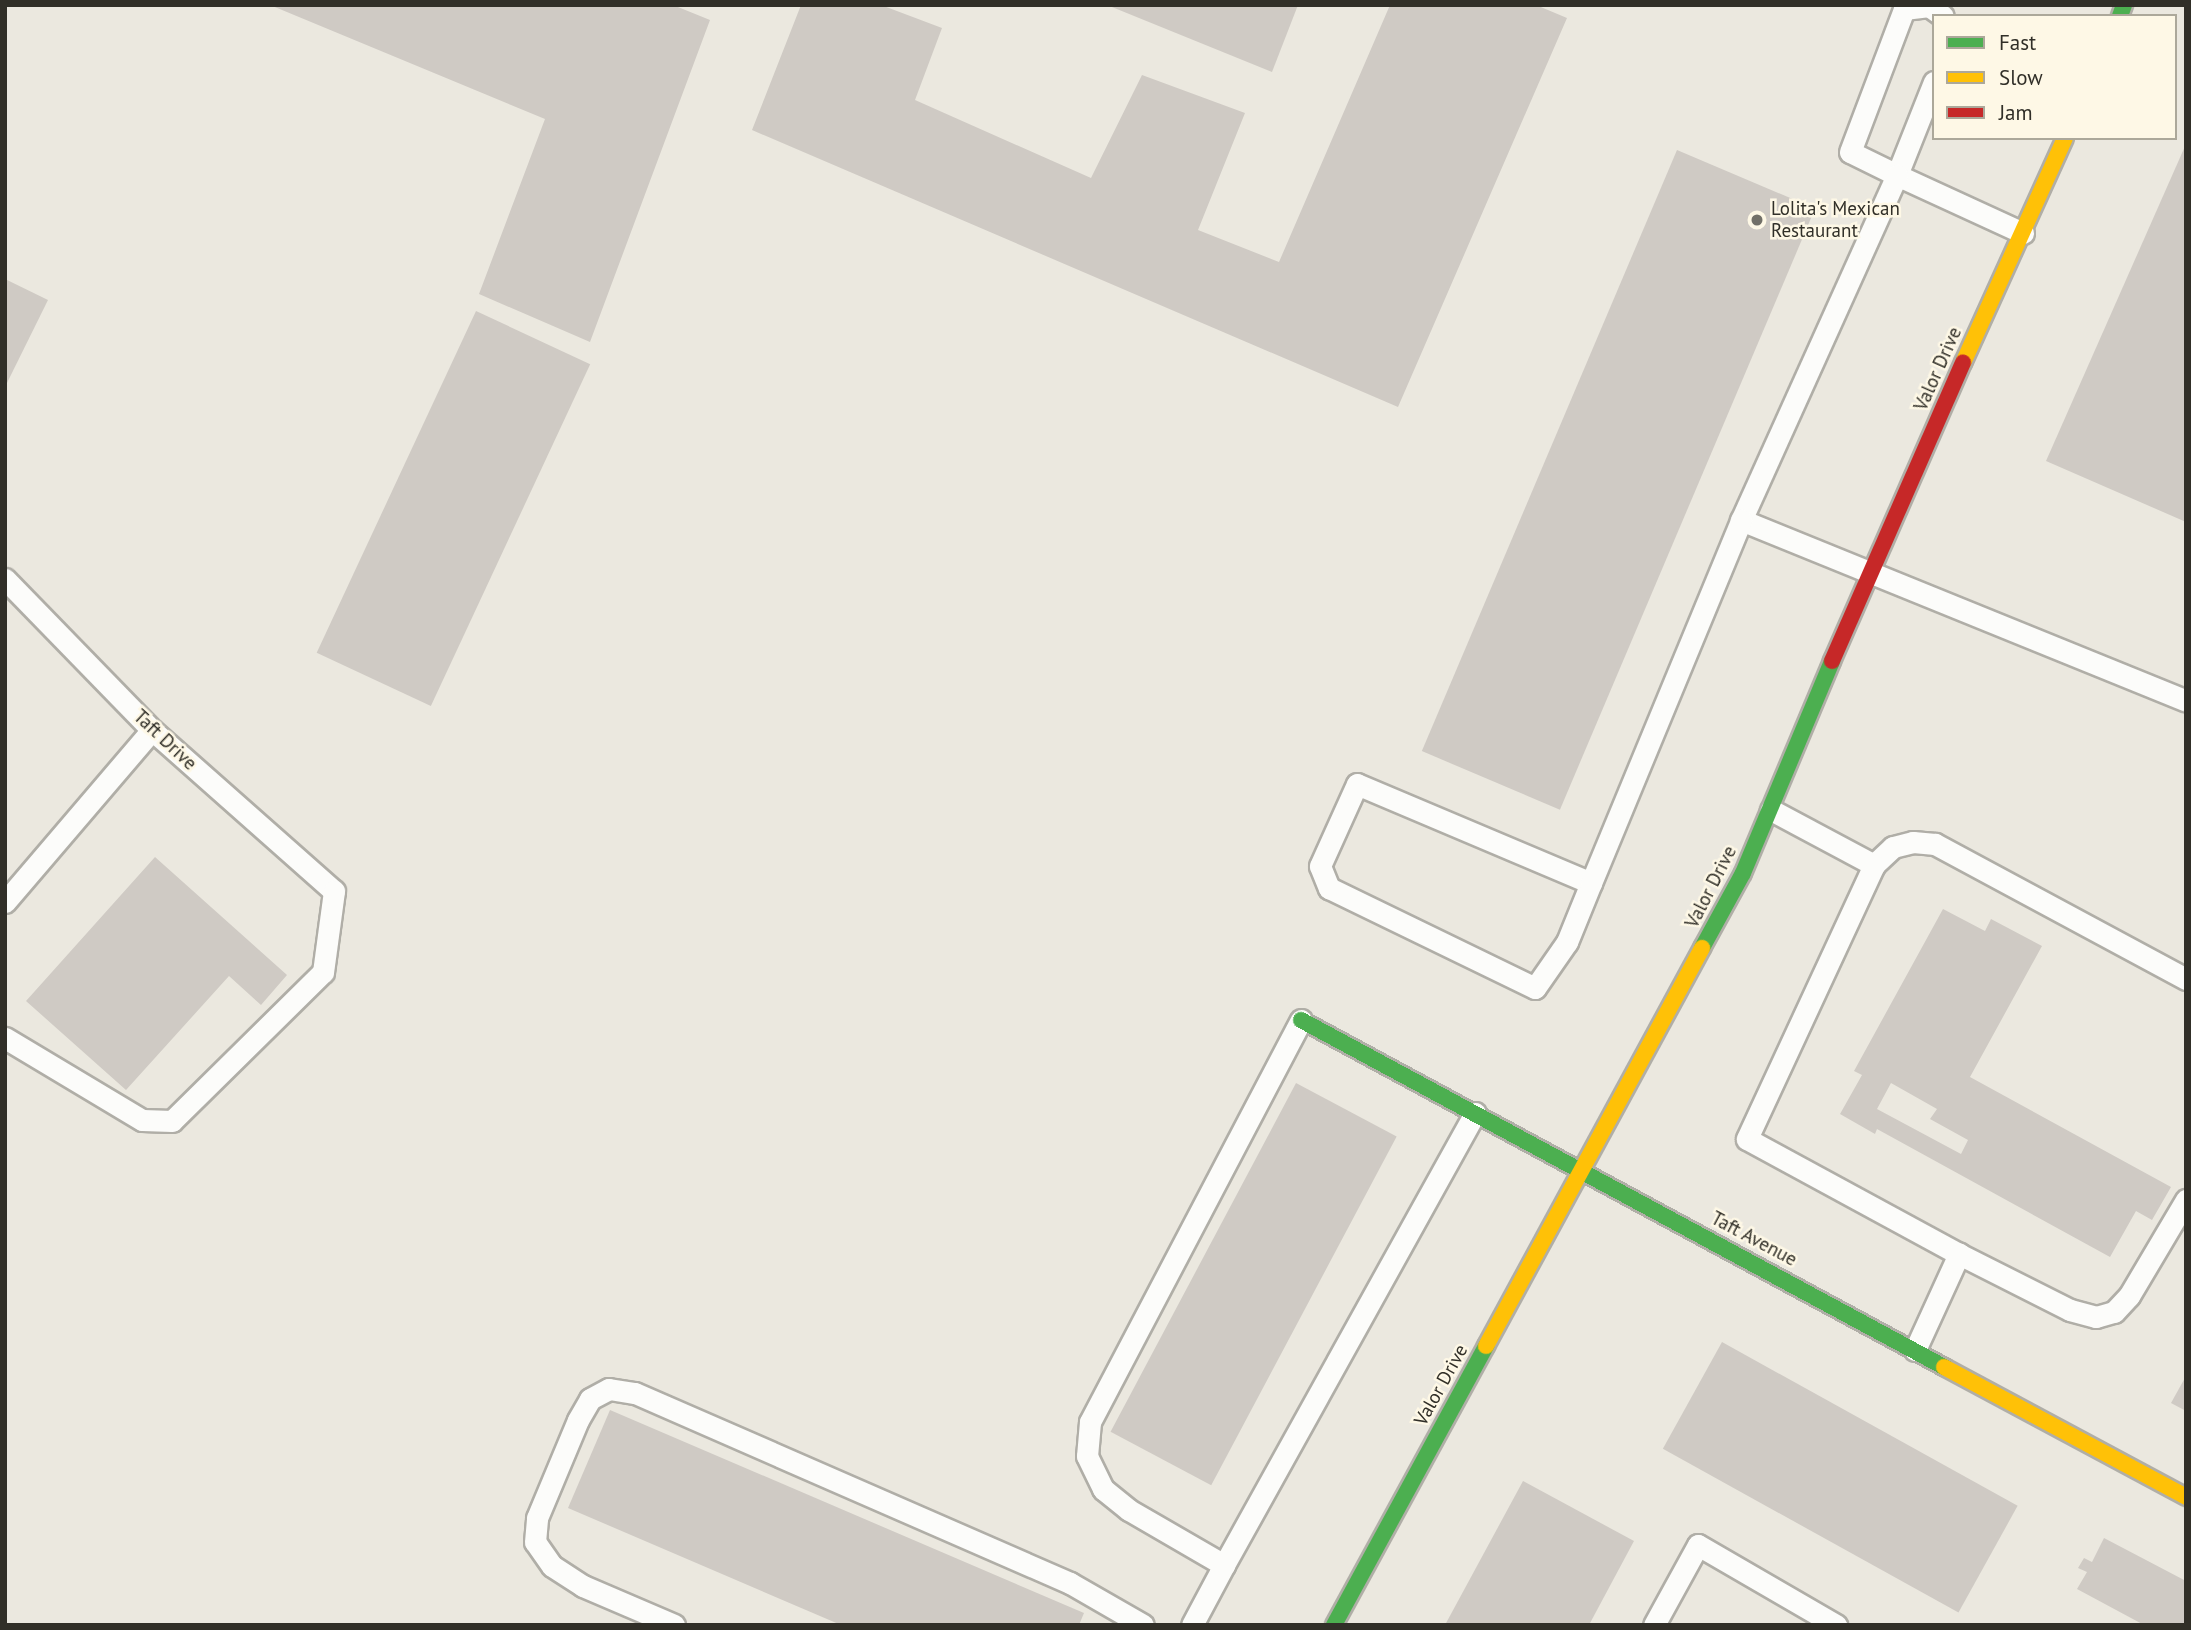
<!DOCTYPE html>
<style>
body{margin:0}
#map{position:relative;width:2191px;height:1630px;overflow:hidden;background:#ebe8df;font-family:"PT Sans",sans-serif}
div>[style]{position:absolute}
.building>*{inset:0;background:#cfcac4;transform-origin:0 0}
.roads{filter:drop-shadow(2px 0 #b0aea7) drop-shadow(-2px 0 #b0aea7) drop-shadow(0 2px #b0aea7) drop-shadow(0 -2px #b0aea7)}
.lane>*{height:21px;margin:-10.5px;padding:0 10.5px;transform-origin:10.5px;border-radius:10.5px;background:#fcfcfa}
.fast>*{height:16px;margin:-8px;padding:0 8px;transform-origin:8px;border-radius:8px;background:#4caf50}
.slow>*{height:16px;margin:-8px;padding:0 8px;transform-origin:8px;border-radius:8px;background:#ffc107}
.jam>*{height:16px;margin:-8px;padding:0 8px;transform-origin:8px;border-radius:8px;background:#c62828}
.dots>*{width:19px;height:19px;translate:-50% -50%;box-sizing:border-box;border:4px solid #fef8e6;border-radius:50%}
span{translate:-50% -50%;white-space:nowrap;text-align:center;line-height:1.15;-webkit-text-stroke:5px #fef8e6;paint-order:stroke}
.poi-label{font-size:19px;color:#312f28}
.left{translate:0 -50%;text-align:left}
.street-label{font-size:19px;color:#312f28}
.frame{position:absolute;inset:0;border:7px solid #312f28;pointer-events:none}
.legend{position:absolute;left:1932px;top:14px;width:245px;height:126px;box-sizing:border-box;background:#fef8e6;border:2px solid #aca89a;margin:0;padding:9px 12px;list-style:none;font-size:21px;color:#312f28}
.legend li{display:flex;align-items:center;gap:14px;height:35px}
.legend b{width:35px;border:2px solid #aca89a}
</style>
<div id="map">
<div class="building">
<i style="clip-path:polygon(270px 5px,673px 5px,710px 20px,590px 342px,479px 294px,545px 119px)"></i>
<i style="clip-path:polygon(801px 5px,881px 5px,942px 28px,915px 100px,1091px 178px,1142px 75px,1245px 113px,1198px 230px,1279px 262px,1390px 5px,1536px 5px,1567px 18px,1398px 407px,752px 130px)"></i>
<i style="clip-path:polygon(1107px 5px,1298px 5px,1272px 72px)"></i>
<i style="clip-path:polygon(2186px 144px,2186px 522px,2046px 461px)"></i>
<i style="left:1677px;top:150px;width:150px;height:653px;rotate:23deg"></i>
<i style="clip-path:polygon(5px 279px,48px 300px,5px 387px)"></i>
<i style="left:476px;top:311px;width:126px;height:377px;rotate:25deg"></i>
<i style="clip-path:polygon(155px 857px,287px 975px,261px 1005px,229px 976px,126px 1090px,26px 1001px)"></i>
<i style="clip-path:polygon(evenodd,1943px 909px,1985px 931px,1991px 919px,2042px 946px,1970px 1077px,2171px 1187px,2152px 1220px,2136px 1211px,2110px 1257px,1877px 1129px,1875px 1134px,1840px 1114px,1862px 1075px,1854px 1071px,1943px 909px,1891px 1083px,1937px 1109px,1930px 1119px,1968px 1140px,1961px 1154px,1877px 1109px,1891px 1083px)"></i>
<i style="left:1296px;top:1083px;width:114px;height:395px;rotate:28deg"></i>
<i style="left:1722px;top:1342px;width:338px;height:122px;rotate:29deg"></i>
<i style="clip-path:polygon(2186px 1376px,2186px 1411px,2171px 1403px)"></i>
<i style="clip-path:polygon(610px 1410px,1084px 1613px,1079px 1625px,841px 1625px,568px 1508px)"></i>
<i style="clip-path:polygon(1523px 1481px,1634px 1541px,1589px 1625px,1445px 1625px)"></i>
<i style="clip-path:polygon(2104px 1538px,2186px 1581px,2186px 1625px,2144px 1625px,2077px 1589px,2087px 1572px,2078px 1568px,2084px 1558px,2092px 1562px)"></i>
</div>
<div class="roads">
<div class="lane">
<i style="left:1934px;top:82px;width:100px;rotate:111.7deg"></i>
<i style="left:1897px;top:175px;width:52px;rotate:-153.9deg"></i>
<i style="left:1850px;top:152px;width:153px;rotate:-69.3deg"></i>
<i style="left:1904px;top:9px;width:25px;rotate:-7deg"></i>
<i style="left:1929px;top:6px;width:17px;rotate:36deg"></i>
<i style="left:2023px;top:233px;width:139px;rotate:-155.3deg"></i>
<i style="left:1897px;top:175px;width:379px;rotate:114.3deg"></i>
<i style="left:1741px;top:520px;width:480px;rotate:22.1deg"></i>
<i style="left:5px;top:579px;width:211px;rotate:45.8deg"></i>
<i style="left:152px;top:730px;width:243px;rotate:41.5deg"></i>
<i style="left:334px;top:891px;width:82px;rotate:97.7deg"></i>
<i style="left:323px;top:972px;width:212px;rotate:135.4deg"></i>
<i style="left:172px;top:1121px;width:30px;rotate:-178deg"></i>
<i style="left:142px;top:1120px;width:160px;rotate:-149.1deg"></i>
<i style="left:1771px;top:810px;width:117px;rotate:28.1deg"></i>
<i style="left:1591px;top:883px;width:254px;rotate:-157.1deg"></i>
<i style="left:1357px;top:784px;width:90px;rotate:114.3deg"></i>
<i style="left:1320px;top:866px;width:24px;rotate:68deg"></i>
<i style="left:1329px;top:888px;width:229px;rotate:25.9deg"></i>
<i style="left:1535px;top:988px;width:56px;rotate:-55.2deg"></i>
<i style="left:1567px;top:942px;width:64px;rotate:-67.9deg"></i>
<i style="left:1591px;top:883px;width:393px;rotate:-67.5deg"></i>
<i style="left:5px;top:902px;width:226px;rotate:-49.5deg"></i>
<i style="left:2186px;top:979px;width:285px;rotate:-151.7deg"></i>
<i style="left:1935px;top:844px;width:22px;rotate:-175deg"></i>
<i style="left:1913px;top:842px;width:21px;rotate:166deg"></i>
<i style="left:1893px;top:847px;width:26px;rotate:137deg"></i>
<i style="left:1874px;top:865px;width:302px;rotate:114.9deg"></i>
<i style="left:1747px;top:1139px;width:241px;rotate:28.5deg"></i>
<i style="left:1959px;top:1254px;width:124px;rotate:26.8deg"></i>
<i style="left:2070px;top:1310px;width:27px;rotate:15deg"></i>
<i style="left:2096px;top:1317px;width:19px;rotate:-16deg"></i>
<i style="left:2114px;top:1312px;width:22px;rotate:-47deg"></i>
<i style="left:2129px;top:1296px;width:112px;rotate:-59.3deg"></i>
<i style="left:1301px;top:1020px;width:454px;rotate:117.7deg"></i>
<i style="left:1090px;top:1422px;width:34px;rotate:95deg"></i>
<i style="left:1087px;top:1456px;width:37px;rotate:64deg"></i>
<i style="left:1103px;top:1489px;width:33px;rotate:39deg"></i>
<i style="left:1129px;top:1510px;width:110px;rotate:30.1deg"></i>
<i style="left:1224px;top:1565px;width:517px;rotate:-60.96deg"></i>
<i style="left:1915px;top:1350px;width:106px;rotate:-65.4deg"></i>
<i style="left:674px;top:1625px;width:99px;rotate:-156.8deg"></i>
<i style="left:583px;top:1586px;width:37px;rotate:-147deg"></i>
<i style="left:552px;top:1566px;width:29px;rotate:-125deg"></i>
<i style="left:535px;top:1542px;width:24px;rotate:-85deg"></i>
<i style="left:537px;top:1518px;width:106px;rotate:-67.3deg"></i>
<i style="left:578px;top:1420px;width:24px;rotate:-60deg"></i>
<i style="left:590px;top:1399px;width:21px;rotate:-28deg"></i>
<i style="left:609px;top:1389px;width:26px;rotate:9deg"></i>
<i style="left:635px;top:1393px;width:475px;rotate:23.6deg"></i>
<i style="left:1070px;top:1583px;width:84px;rotate:29.9deg"></i>
<i style="left:1192px;top:1625px;width:68px;rotate:-61.9deg"></i>
<i style="left:1654px;top:1625px;width:91px;rotate:-61.2deg"></i>
<i style="left:1698px;top:1545px;width:160px;rotate:30.1deg"></i>
</div>
<div class="fast">
<i style="left:2120px;top:16px;width:12px;rotate:-70deg"></i>
<i style="left:1702px;top:948px;width:85px;rotate:-61.3deg"></i>
<i style="left:1743px;top:873px;width:230px;rotate:-67.2deg"></i>
<i style="left:1301px;top:1020px;width:731px;rotate:28.35deg"></i>
<i style="left:1334px;top:1625px;width:318px;rotate:-61.4deg"></i>
</div>
<div class="slow">
<i style="left:1963px;top:363px;width:247px;rotate:-65.6deg"></i>
<i style="left:1486px;top:1346px;width:453px;rotate:-61.5deg"></i>
<i style="left:1944px;top:1367px;width:275px;rotate:28.2deg"></i>
</div>
<div class="jam">
<i style="left:1832px;top:661px;width:326px;rotate:-66.3deg"></i>
</div>
</div>
<div class="dots">
<i style="left:1757px;top:220px;background:#727068"></i>
</div>
<div class="poi-label">
<span class="left" style="left:1771px;top:220px">Lolita's Mexican<br>Restaurant</span>
</div>
<div class="street-label">
<span style="left:1938px;top:369px;rotate:-66deg">Valor Drive</span>
<span style="left:165px;top:740px;rotate:43deg">Taft Drive</span>
<span style="left:1711px;top:887px;rotate:-63deg">Valor Drive</span>
<span style="left:1754px;top:1239px;rotate:28deg">Taft Avenue</span>
<span style="left:1441px;top:1385px;rotate:-61deg">Valor Drive</span>
</div>
<div class="frame"></div>
<ul class="legend">
<li><b style="height:9px;background:#4caf50"></b>Fast</li>
<li><b style="height:9px;background:#ffc107"></b>Slow</li>
<li><b style="height:9px;background:#c62828"></b>Jam</li>
</ul>
</div>
